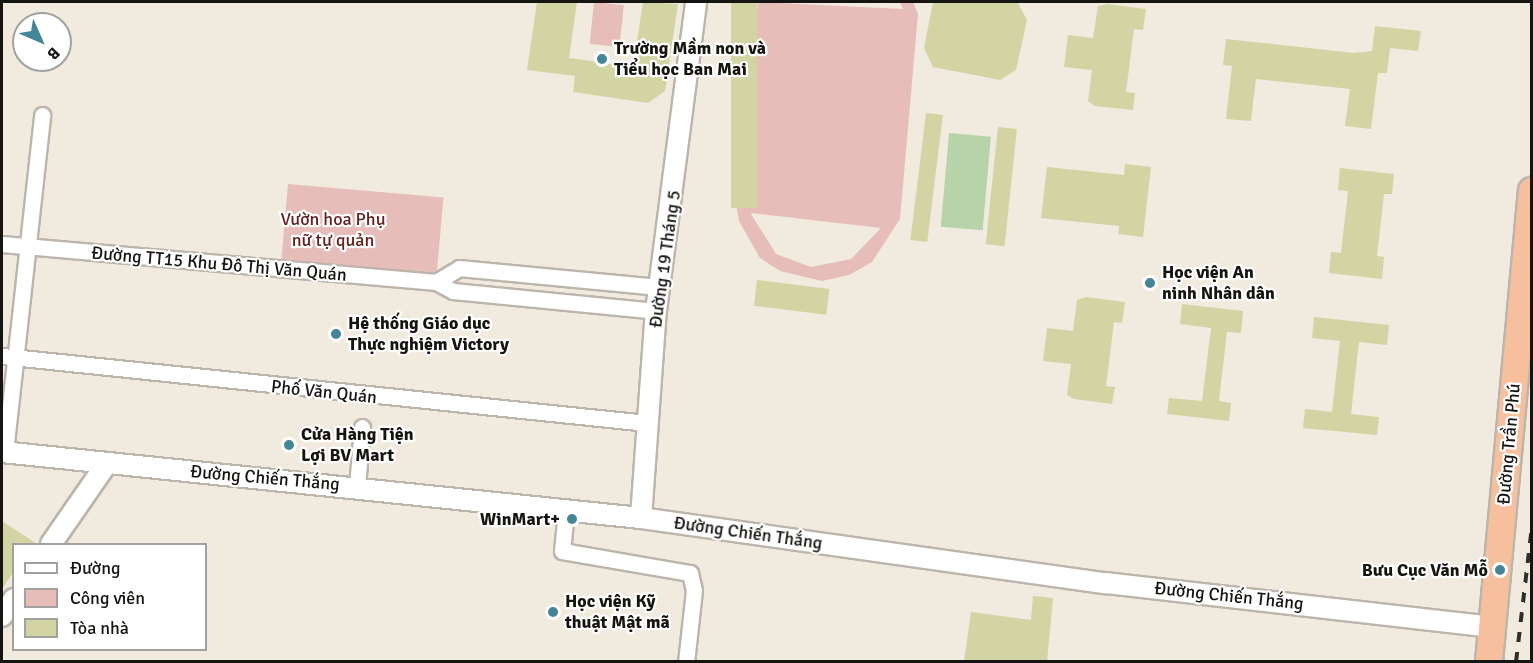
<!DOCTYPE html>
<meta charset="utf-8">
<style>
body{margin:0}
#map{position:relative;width:1533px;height:663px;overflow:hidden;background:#f0eadf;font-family:Signika,sans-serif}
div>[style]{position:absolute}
.green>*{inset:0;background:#e6bdb8;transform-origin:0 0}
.water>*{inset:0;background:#b6d3a9;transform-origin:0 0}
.building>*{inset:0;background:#d3d4a3;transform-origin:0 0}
.roads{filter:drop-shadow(2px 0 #bcb5ab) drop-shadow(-2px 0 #bcb5ab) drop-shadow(0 2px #bcb5ab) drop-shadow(0 -2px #bcb5ab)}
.minor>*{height:15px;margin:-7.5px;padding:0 7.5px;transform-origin:7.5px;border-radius:7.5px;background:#fff}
.tertiary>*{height:20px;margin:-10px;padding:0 10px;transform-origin:10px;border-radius:10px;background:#fff}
.trunk>*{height:26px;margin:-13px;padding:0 13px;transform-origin:13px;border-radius:13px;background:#f6c09f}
.rail>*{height:4px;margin-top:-2px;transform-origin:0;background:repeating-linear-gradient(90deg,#312e2a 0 10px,transparent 0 20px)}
.dots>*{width:16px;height:16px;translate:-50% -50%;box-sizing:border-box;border:3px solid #fff;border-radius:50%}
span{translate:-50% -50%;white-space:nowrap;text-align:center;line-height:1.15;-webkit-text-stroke:4.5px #fff;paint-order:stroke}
.poi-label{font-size:18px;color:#161410;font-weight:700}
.left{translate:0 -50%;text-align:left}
.right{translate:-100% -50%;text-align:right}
.park-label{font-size:18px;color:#63211e}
.street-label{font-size:18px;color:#161410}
.frame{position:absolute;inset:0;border:3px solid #161410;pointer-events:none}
.legend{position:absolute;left:12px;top:543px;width:195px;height:108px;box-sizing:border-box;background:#fff;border:2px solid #a2a19f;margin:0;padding:8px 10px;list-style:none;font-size:18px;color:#161410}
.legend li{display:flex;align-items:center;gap:12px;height:30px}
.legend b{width:30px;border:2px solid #a2a19f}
.north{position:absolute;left:12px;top:12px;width:60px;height:60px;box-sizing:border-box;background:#fff;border:2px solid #a2a19f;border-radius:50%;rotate:135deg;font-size:16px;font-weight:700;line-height:24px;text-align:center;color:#161410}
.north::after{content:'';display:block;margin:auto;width:21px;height:27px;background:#448598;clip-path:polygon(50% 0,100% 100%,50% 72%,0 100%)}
</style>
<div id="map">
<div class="green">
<i style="left:594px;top:2px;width:30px;height:42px;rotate:6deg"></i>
<i style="clip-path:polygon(evenodd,758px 2px,903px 9px,900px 2px,913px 2px,918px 14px,900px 219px,872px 262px,849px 275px,822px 281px,780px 271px,760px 258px,739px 221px,736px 204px,758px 2px,751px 214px,751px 213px,881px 228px,851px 259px,811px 267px,776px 254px,751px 214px)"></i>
<i style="left:288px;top:184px;width:156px;height:85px;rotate:5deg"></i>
</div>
<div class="water">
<i style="left:949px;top:133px;width:42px;height:94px;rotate:5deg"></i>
</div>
<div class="building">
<i style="clip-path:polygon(537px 2px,577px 2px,569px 58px,633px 67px,643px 2px,678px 4px,665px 91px,648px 103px,573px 92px,575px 76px,527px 70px)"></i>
<i style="left:731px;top:2px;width:26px;height:206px"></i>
<i style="clip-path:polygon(933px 2px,1018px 3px,1027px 20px,1016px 70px,1000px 80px,933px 67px,924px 48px)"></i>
<i style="clip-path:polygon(1107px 4px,1146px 9px,1143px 30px,1134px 29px,1126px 92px,1135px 93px,1133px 110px,1095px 106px,1088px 101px,1092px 70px,1064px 67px,1068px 35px,1093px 38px,1098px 6px)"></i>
<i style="clip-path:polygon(1375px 26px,1421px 31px,1418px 51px,1390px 48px,1387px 73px,1378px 73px,1371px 129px,1345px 126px,1350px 89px,1256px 79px,1251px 121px,1226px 119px,1232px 66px,1223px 65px,1226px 39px,1354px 53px,1372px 51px)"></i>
<i style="left:926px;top:113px;width:17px;height:128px;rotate:7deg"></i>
<i style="left:998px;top:127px;width:19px;height:118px;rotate:6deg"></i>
<i style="clip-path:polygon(1125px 164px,1151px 167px,1143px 237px,1118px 234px,1119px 226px,1041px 218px,1047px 167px,1124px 175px)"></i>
<i style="clip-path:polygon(1340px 168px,1394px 174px,1392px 194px,1384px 194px,1377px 256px,1384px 257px,1382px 279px,1329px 273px,1331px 252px,1341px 253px,1348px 191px,1338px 190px)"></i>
<i style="left:757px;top:280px;width:73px;height:26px;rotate:7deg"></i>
<i style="clip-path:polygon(1086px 297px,1125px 302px,1122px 323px,1114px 322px,1106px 386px,1115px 387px,1112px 404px,1074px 399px,1067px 395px,1071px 364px,1043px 361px,1047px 328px,1073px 331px,1077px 300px)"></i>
<i style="clip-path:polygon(1182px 304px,1243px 311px,1241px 333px,1227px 332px,1219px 401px,1231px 403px,1229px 421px,1167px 414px,1169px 398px,1202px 401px,1211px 328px,1180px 324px)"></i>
<i style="clip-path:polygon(1314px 317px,1389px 325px,1387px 345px,1359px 342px,1351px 414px,1379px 417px,1377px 435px,1303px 428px,1305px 409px,1332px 412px,1340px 341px,1312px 338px)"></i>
<i style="clip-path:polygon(2px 521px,37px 544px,14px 544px,14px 571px,2px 589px)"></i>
<i style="clip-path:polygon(1033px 596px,1053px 598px,1047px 662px,964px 662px,971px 612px,1031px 620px)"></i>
</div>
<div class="roads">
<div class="minor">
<i style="left:2px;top:244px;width:436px;rotate:5deg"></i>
<i style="left:436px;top:282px;width:19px;rotate:28deg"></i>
<i style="left:453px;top:291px;width:204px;rotate:5.6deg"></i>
<i style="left:436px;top:282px;width:27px;rotate:-31deg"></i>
<i style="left:459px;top:268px;width:201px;rotate:5.4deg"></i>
<i style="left:2px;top:356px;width:648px;rotate:5.93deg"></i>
<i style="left:5px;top:452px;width:339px;rotate:-83.7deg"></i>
<i style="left:357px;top:487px;width:60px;rotate:-85.2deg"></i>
<i style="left:566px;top:511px;width:40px;rotate:95.7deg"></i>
<i style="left:562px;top:551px;width:130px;rotate:9.8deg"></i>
<i style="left:690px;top:573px;width:17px;rotate:77deg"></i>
<i style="left:694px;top:590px;width:72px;rotate:96.3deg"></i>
</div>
<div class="tertiary">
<i style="left:2px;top:452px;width:642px;rotate:5.9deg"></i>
<i style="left:641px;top:518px;width:470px;rotate:8deg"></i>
<i style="left:1106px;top:583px;width:388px;rotate:6.5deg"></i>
<i style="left:641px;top:518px;width:208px;rotate:-85.9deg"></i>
<i style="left:656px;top:311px;width:312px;rotate:-82.6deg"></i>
<i style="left:51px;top:544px;width:98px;rotate:-55.3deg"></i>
<i style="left:2px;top:616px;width:21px;rotate:-55deg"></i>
</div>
<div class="trunk">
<i style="left:1489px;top:662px;width:473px;rotate:-84.8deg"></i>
</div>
</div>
<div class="rail">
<i style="left:1516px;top:662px;width:137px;rotate:-83.3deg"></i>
</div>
<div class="dots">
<i style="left:602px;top:59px;background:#448598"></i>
<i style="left:1150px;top:283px;background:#448598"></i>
<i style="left:336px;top:334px;background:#448598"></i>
<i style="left:289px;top:445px;background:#448598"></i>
<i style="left:572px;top:519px;background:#448598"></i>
<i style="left:1500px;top:570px;background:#448598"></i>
<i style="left:553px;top:612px;background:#448598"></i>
</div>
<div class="poi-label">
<span class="left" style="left:614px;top:59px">Trường Mầm non và<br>Tiểu học Ban Mai</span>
<span class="left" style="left:1162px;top:283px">Học viện An<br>ninh Nhân dân</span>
<span class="left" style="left:348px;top:334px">Hệ thống Giáo dục<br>Thực nghiệm Victory</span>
<span class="left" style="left:301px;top:445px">Cửa Hàng Tiện<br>Lợi BV Mart</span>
<span class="right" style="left:560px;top:519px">WinMart+</span>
<span class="right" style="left:1488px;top:570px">Bưu Cục Văn Mỗ</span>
<span class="left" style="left:565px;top:612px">Học viện Kỹ<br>thuật Mật mã</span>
</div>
<div class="park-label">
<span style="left:333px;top:230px">Vườn hoa Phụ<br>nữ tự quản</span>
</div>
<div class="street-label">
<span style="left:665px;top:259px;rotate:-82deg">Đường 19 Tháng 5</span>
<span style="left:219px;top:264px;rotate:5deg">Đường TT15 Khu Đô Thị Văn Quán</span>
<span style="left:324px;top:392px;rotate:6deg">Phố Văn Quán</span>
<span style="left:1509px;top:444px;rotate:-85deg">Đường Trần Phú</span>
<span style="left:265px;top:478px;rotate:5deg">Đường Chiến Thắng</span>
<span style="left:748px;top:533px;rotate:8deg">Đường Chiến Thắng</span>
<span style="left:1229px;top:596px;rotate:6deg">Đường Chiến Thắng</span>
</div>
<div class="frame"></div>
<ul class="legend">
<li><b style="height:8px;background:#fff"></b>Đường</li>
<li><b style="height:16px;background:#e6bdb8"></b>Công viên</li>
<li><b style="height:16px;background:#d3d4a3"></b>Tòa nhà</li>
</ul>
<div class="north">B</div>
</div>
